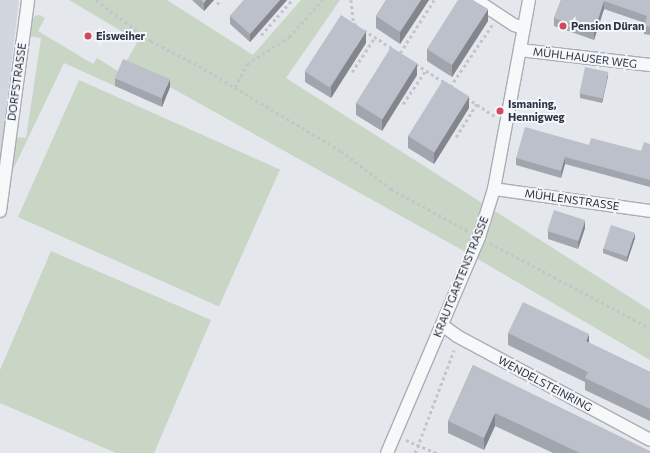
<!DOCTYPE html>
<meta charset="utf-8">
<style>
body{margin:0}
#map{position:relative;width:650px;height:453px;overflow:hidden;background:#e4e7ec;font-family:Commissioner,sans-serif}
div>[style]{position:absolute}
.built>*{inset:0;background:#d2d6de}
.green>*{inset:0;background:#c9d6c5;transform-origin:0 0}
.path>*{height:2.5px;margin-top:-1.25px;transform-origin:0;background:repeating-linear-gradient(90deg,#c2c5cb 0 3px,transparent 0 6px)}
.roads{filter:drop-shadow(1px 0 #a9aeb7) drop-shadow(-1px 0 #a9aeb7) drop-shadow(0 1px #a9aeb7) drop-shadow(0 -1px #a9aeb7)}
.street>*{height:12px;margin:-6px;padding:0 6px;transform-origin:6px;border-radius:6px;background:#f7f8fa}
.wall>*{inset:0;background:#a1a5ae}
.shaded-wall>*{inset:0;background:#83868d}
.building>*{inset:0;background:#bbc0ca;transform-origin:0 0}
.dots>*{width:11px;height:11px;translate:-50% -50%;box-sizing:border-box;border:2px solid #f4f6f9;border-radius:50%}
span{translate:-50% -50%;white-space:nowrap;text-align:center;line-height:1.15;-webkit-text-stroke:4px #f4f6f9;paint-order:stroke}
.poi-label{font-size:11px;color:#2b3445;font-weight:700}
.left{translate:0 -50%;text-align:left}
.street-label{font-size:11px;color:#2b3445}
</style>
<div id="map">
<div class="built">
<i style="clip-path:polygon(0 0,19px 0,0 161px)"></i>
</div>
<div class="green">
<i style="clip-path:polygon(69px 0,167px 0,253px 55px,301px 0,340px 0,286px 78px,650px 310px,650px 360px,471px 255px,170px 87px,123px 67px,138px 41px)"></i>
<i style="clip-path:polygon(40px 15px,45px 18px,38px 31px,93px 64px,97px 58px,121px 73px,115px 86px,64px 63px,9px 178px,13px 137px,26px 138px,41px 38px,28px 36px,34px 16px)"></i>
<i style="left:79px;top:80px;width:220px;height:150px;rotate:24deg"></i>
<i style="clip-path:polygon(51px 251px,211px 320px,154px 453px,116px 453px,0 403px,0 370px)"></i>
</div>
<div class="path">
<i style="left:96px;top:0;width:69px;rotate:36.7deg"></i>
<i style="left:151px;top:41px;width:54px;rotate:27.5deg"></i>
<i style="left:199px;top:66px;width:165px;rotate:30.9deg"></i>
<i style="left:341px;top:151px;width:63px;rotate:37.2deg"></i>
<i style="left:391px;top:189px;width:88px;rotate:28.6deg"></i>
<i style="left:351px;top:0;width:23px;rotate:83deg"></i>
<i style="left:354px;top:23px;width:3px;rotate:45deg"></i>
<i style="left:217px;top:4px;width:6px;rotate:-45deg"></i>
<i style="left:364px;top:30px;width:35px;rotate:33deg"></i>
<i style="left:261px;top:35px;width:47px;rotate:-48.5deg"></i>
<i style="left:400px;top:53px;width:63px;rotate:-57.3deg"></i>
<i style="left:416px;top:64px;width:35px;rotate:33deg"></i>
<i style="left:352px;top:72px;width:42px;rotate:-56.7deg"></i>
<i style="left:235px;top:87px;width:26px;rotate:-62deg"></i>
<i style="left:247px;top:64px;width:50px;rotate:-32.7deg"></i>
<i style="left:289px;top:37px;width:50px;rotate:-48.3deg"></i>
<i style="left:450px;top:87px;width:75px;rotate:-55.9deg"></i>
<i style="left:467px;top:98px;width:33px;rotate:33deg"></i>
<i style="left:403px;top:104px;width:40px;rotate:-56deg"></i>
<i style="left:456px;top:137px;width:39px;rotate:-58deg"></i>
<i style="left:490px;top:243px;width:181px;rotate:28deg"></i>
<i style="left:406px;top:440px;width:34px;rotate:23deg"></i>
<i style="left:415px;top:453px;width:110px;rotate:-69.3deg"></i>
</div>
<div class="roads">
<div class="street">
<i style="left:476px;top:0;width:45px;rotate:33.3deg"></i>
<i style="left:514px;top:25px;width:10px;rotate:17deg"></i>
<i style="left:520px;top:50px;width:131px;rotate:6.6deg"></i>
<i style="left:494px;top:189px;width:158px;rotate:8deg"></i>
<i style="left:0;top:211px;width:213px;rotate:-82.4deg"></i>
<i style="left:442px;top:325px;width:19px;rotate:36deg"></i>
<i style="left:457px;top:336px;width:219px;rotate:28.3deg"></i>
<i style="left:387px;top:453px;width:235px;rotate:-66.9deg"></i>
<i style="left:479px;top:237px;width:50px;rotate:-72.6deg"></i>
<i style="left:494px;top:189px;width:192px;rotate:-79.5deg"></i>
</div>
</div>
<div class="wall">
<i style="clip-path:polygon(192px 0,214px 0,204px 11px)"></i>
<i style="clip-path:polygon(244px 0,287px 0,250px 42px,230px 24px,230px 16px)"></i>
<i style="clip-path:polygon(386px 0,429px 0,400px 44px,376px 28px,376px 16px)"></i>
<i style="clip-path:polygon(561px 0,650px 0,650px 35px,644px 34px,644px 26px,645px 23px,604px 9px,594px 40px,554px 26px,554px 18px)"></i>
<i style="clip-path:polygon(488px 21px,452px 77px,427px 61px,427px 49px)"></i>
<i style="clip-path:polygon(366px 43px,331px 98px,305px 82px,305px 71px)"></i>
<i style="clip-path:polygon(417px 75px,382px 131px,356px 115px,356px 103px)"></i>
<i style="clip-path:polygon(608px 76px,602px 103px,580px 98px,580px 94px)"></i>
<i style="clip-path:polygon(115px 78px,170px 87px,162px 107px,115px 86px)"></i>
<i style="clip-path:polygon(469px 108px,434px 164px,408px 148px,408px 136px)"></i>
<i style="clip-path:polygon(650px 144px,650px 187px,565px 164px,561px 178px,516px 165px,516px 158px,589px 145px,641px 151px)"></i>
<i style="clip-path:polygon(585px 228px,578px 249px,548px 239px,548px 231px)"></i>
<i style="clip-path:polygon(635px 238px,627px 262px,603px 253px,603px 249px)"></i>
<i style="clip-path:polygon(508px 333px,589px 343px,650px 372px,650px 421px,585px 390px,585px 382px,508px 345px)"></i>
<i style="clip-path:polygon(473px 365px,650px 453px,553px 453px,495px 426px,484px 450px,448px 433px,448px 421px)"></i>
</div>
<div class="shaded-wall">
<i style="clip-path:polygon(206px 0,214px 0,204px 11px,204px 3px)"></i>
<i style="clip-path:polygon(280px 0,287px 0,250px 42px,250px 34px)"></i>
<i style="clip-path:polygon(421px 0,429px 0,400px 44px,400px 32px)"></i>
<i style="clip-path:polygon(604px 1px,604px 9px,594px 40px,594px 32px)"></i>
<i style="clip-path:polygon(488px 9px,488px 21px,452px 77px,452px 65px)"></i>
<i style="clip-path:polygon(366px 31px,366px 43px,331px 98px,331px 87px)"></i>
<i style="clip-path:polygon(417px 63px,417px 75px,382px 131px,382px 119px)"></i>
<i style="clip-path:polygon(608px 72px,608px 76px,602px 103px,602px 99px)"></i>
<i style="clip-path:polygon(170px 79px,170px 87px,162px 107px,162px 98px)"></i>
<i style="clip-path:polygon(469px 96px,469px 108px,434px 164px,434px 152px)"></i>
<i style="clip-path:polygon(565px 157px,565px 164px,561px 178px,561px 171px)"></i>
<i style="clip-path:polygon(585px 220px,585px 228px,578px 249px,578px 240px)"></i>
<i style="clip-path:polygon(635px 233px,635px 238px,627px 262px,627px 258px)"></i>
<i style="clip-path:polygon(589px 334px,589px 346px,586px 341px)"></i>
<i style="clip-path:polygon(495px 413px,495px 426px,484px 450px,484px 438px)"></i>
</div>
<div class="building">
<i style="clip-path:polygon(201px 0,206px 0,204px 3px)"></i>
<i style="clip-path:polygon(244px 0,280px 0,250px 34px,230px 16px)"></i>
<i style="clip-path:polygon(386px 0,421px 0,400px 32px,376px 16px)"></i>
<i style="clip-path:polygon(458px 0,473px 0,488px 9px,452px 65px,427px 49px)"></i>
<i style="clip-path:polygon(561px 0,650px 0,650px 27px,644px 26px,647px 16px,604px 1px,594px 32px,554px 18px)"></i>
<i style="left:341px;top:15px;width:30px;height:67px;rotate:33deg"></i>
<i style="left:391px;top:47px;width:31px;height:66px;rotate:32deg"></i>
<i style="left:123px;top:59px;width:51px;height:21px;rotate:23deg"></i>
<i style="left:585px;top:67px;width:24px;height:27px;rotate:12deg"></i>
<i style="left:443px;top:80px;width:31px;height:66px;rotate:32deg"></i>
<i style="clip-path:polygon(525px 127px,589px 145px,591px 138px,641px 151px,644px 142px,650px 144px,650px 180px,565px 157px,561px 171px,516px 158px)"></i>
<i style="left:554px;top:210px;width:33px;height:22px;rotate:18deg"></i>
<i style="left:611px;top:225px;width:25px;height:25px;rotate:18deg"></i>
<i style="clip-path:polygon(523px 302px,589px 334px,586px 341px,650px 372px,650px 409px,585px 378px,588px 372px,508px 333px)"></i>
<i style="clip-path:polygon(473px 365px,650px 451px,650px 453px,580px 453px,495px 413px,484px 438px,448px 421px)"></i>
</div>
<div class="dots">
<i style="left:563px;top:26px;background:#d1495b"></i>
<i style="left:88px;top:36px;background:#d1495b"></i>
<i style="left:500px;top:111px;background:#d1495b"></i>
</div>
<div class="poi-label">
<span class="left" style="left:571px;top:26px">Pension Düran</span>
<span class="left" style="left:96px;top:36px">Eisweiher</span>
<span class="left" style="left:508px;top:111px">Ismaning,<br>Hennigweg</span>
</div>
<div class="street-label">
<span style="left:585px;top:58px;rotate:7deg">MÜHLHAUSER WEG</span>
<span style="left:17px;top:82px;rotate:-82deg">DORFSTRASSE</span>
<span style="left:572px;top:200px;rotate:8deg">MÜHLENSTRASSE</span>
<span style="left:461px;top:277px;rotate:-68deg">KRAUTGARTENSTRASSE</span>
<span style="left:545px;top:384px;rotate:28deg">WENDELSTEINRING</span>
</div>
</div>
